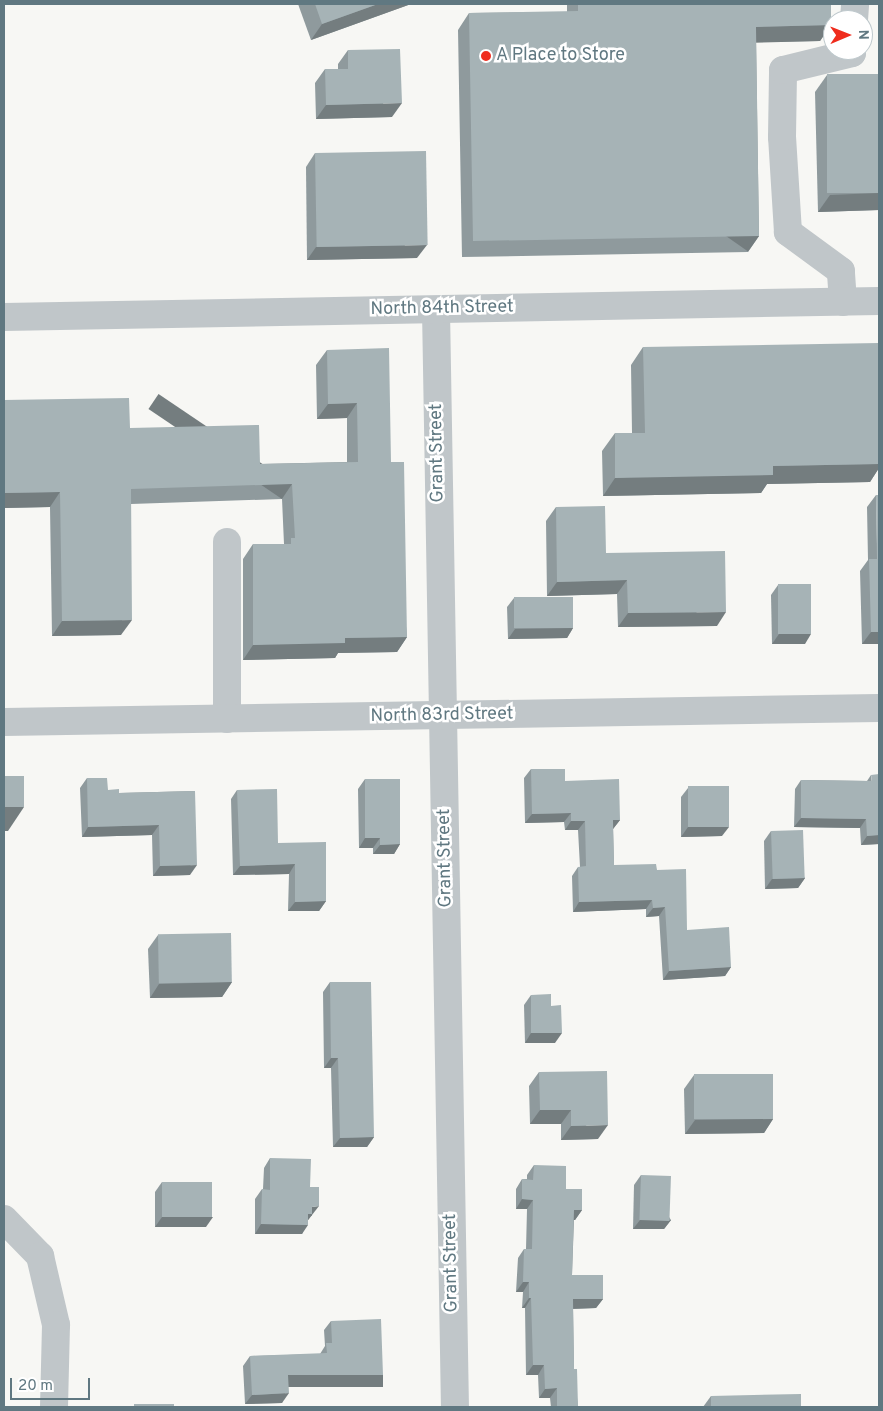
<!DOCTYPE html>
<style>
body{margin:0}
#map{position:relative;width:883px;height:1411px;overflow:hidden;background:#f7f7f4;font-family:Overpass,sans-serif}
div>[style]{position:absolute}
.minor>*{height:28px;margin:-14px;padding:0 14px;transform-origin:14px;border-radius:14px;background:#c0c6c9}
.wall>*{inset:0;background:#8f9a9d}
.shaded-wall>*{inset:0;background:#747d7f;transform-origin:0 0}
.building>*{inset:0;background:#a6b3b6;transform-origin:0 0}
.dots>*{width:14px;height:14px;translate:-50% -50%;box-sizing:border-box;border:2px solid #fff;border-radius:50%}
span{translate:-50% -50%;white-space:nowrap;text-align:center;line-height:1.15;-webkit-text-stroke:5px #fff;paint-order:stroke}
.poi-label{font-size:18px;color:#607881}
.left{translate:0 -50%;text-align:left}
.street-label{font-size:18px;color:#607881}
.frame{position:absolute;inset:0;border:5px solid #607881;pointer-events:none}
.north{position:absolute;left:823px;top:10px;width:50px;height:50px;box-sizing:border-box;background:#fff;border:1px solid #bfc9cd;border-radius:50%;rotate:89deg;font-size:14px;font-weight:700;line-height:20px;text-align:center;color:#607881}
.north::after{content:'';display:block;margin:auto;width:18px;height:22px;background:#ef2c1d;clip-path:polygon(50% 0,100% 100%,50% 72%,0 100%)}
.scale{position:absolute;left:10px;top:1378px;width:80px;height:22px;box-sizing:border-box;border:2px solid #607881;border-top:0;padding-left:6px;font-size:15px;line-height:18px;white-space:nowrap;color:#607881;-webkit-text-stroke:4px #fff;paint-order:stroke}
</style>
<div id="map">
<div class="minor">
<i style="left:854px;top:20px;width:16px;rotate:-86deg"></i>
<i style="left:843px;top:302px;width:31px;rotate:-94deg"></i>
<i style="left:841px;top:271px;width:66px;rotate:-143.7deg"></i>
<i style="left:788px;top:232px;width:95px;rotate:-93.6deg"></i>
<i style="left:782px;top:137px;width:67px;rotate:-89.1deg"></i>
<i style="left:783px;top:70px;width:71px;rotate:-13.8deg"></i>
<i style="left:852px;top:53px;width:3px;rotate:-90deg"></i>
<i style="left:436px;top:310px;width:1097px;rotate:89.01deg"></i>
<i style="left:4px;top:317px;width:875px;rotate:-1.05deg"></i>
<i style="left:227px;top:542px;width:177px;rotate:90deg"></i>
<i style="left:4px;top:722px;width:875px;rotate:-0.92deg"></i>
<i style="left:4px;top:1219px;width:52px;rotate:45.8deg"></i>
<i style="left:40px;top:1256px;width:71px;rotate:76.9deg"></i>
<i style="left:56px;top:1325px;width:82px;rotate:91.4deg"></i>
</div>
<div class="wall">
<i style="clip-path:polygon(298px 4px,411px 4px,311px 40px)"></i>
<i style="clip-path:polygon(567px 4px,831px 4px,831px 25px,820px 41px,756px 42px,759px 236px,748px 252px,462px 257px,458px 30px,469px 13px,567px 12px)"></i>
<i style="clip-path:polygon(348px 50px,392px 117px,316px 119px,315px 83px,325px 69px,338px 69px,338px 64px)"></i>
<i style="clip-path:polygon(879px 74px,879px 210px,818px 212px,815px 92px,827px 75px)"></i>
<i style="clip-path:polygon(315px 153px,417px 258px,307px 260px,306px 167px)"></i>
<i style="clip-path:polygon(643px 347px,879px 464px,879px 468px,870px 482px,767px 484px,761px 493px,603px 496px,602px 451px,615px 433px,632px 433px,631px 365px)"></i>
<i style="clip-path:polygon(327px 350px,391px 462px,407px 637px,397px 652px,338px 653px,335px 658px,243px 660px,243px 559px,253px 544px,284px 544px,282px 499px,131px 504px,121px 635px,52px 636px,50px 507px,4px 508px,4px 400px,130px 428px,260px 464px,347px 462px,347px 418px,317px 419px,316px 365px)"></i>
<i style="clip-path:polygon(876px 495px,879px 644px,862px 644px,860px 571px,868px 560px,867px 507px)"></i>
<i style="clip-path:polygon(556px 507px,606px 553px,717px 626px,618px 627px,617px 594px,547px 596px,546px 521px)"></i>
<i style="clip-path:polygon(778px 585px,805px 644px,772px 644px,771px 595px)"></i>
<i style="clip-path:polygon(514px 598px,573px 628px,567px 638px,508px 639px,507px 607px)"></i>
<i style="clip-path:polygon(531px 769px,565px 781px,620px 820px,613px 829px,614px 865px,657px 870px,687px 930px,731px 967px,725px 976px,663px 980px,659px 916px,646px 917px,646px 909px,573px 912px,572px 876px,578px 867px,580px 867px,578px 830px,565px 830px,564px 822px,525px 823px,524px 778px)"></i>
<i style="clip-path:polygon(871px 775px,879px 844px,861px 845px,860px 828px,794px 827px,795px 789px,801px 780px,867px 781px)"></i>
<i style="clip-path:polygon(87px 778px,108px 790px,119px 793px,195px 791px,190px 875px,153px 876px,152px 835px,82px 837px,80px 788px)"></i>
<i style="clip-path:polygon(365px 779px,400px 844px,394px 854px,373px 854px,373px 848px,359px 848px,358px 789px)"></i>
<i style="clip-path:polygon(688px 788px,722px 836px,681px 837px,681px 797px)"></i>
<i style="clip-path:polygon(237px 790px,278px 843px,326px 901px,319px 911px,288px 911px,289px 874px,233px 875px,231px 799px)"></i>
<i style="clip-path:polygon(771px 831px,805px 878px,798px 888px,765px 889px,764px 841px)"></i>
<i style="clip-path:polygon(158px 935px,232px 982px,222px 997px,150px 998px,148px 949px)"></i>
<i style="clip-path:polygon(330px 982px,374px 1137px,367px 1147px,333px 1147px,331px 1068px,324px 1068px,323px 992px)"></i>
<i style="clip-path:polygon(531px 995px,551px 1006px,555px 1043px,525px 1043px,524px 1005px)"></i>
<i style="clip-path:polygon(539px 1072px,598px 1139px,561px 1140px,561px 1124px,530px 1124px,529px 1086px)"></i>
<i style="clip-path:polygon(694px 1075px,773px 1119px,764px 1133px,685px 1134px,684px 1089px)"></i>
<i style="clip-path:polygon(270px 1158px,310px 1187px,312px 1216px,311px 1216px,308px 1220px,302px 1234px,255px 1234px,255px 1199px,262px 1189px,263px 1189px,264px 1168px)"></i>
<i style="clip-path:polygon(534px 1165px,566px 1189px,582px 1210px,575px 1220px,574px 1220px,572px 1275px,603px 1299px,596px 1308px,573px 1309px,574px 1369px,578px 1407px,551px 1407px,550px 1398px,539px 1398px,538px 1375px,526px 1375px,525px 1308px,522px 1308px,523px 1292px,516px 1292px,518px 1258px,524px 1249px,526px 1249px,527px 1209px,516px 1209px,516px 1189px,522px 1179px,527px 1179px,527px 1175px)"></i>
<i style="clip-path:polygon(641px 1175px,671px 1220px,664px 1229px,633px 1229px,634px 1185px)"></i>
<i style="clip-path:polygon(162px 1182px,206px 1227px,155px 1227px,155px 1192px)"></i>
<i style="clip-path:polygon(331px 1321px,376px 1385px,288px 1385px,282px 1403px,245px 1404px,243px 1366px,250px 1356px,320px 1354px,325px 1346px,324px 1330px)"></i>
<i style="clip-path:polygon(711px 1396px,801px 1407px,703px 1407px)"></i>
</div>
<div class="shaded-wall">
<i style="clip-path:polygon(378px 4px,411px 4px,311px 40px,322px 24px)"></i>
<i style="clip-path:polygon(831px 25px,820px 41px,744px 43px,756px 27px)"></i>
<i style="clip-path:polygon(402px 103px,392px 117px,316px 119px,326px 105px)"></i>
<i style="clip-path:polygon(879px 193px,879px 210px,818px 212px,830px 195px)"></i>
<i style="left:759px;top:236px;width:19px;height:286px;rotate:125deg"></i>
<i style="clip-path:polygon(427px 245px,417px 258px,307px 260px,316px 247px)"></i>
<i style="clip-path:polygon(357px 403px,347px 418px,317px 419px,328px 404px)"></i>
<i style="clip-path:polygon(879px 464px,879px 468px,870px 482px,767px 484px,761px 493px,603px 496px,615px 478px,773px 466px)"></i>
<i style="left:292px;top:484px;width:18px;height:161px;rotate:124deg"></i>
<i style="clip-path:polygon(60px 492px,50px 507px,4px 508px,4px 493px)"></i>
<i style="clip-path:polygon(627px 580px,617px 594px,547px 596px,557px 582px)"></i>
<i style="clip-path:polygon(726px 612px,717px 626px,618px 627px,628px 613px)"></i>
<i style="clip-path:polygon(132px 620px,121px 635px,52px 636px,62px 621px)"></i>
<i style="clip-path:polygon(573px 628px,567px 638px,508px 639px,515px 629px)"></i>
<i style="clip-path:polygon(871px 632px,879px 632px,879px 644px,862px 644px)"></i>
<i style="clip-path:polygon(779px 634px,811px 634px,805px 644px,772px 644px)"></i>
<i style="clip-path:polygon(407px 637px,397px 652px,338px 653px,335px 658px,243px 660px,253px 645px,345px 638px)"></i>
<i style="clip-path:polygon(4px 807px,24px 807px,8px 831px,4px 831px)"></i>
<i style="clip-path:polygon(571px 813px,564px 822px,525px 823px,532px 814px)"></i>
<i style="clip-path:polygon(801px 818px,866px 819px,860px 828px,794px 827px)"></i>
<i style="clip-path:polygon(613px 820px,620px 820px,613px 829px,606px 829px)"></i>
<i style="clip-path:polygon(571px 821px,585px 821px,578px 830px,565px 830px)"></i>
<i style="clip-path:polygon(159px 825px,152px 835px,82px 837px,88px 827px)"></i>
<i style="clip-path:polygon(688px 827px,729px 827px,722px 836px,681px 837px)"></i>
<i style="clip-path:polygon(879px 835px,879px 844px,861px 845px,867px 836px)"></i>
<i style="clip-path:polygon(365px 838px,380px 838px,373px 848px,359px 848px)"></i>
<i style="clip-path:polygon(400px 844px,394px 854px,373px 854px,380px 845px)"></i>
<i style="clip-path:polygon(295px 864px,289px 874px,233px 875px,240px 866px)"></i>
<i style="clip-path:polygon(197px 865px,190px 875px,153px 876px,160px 866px)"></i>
<i style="clip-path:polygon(805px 878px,798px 888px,765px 889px,772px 879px)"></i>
<i style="clip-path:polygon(652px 900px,646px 909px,573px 912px,579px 902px)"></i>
<i style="clip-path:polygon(326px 901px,319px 911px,288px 911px,295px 902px)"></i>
<i style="clip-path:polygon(665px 907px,659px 916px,646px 917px,653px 908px)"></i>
<i style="clip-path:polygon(731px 967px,725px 976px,663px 980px,669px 971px)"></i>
<i style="clip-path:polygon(232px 982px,222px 997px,150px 998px,159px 984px)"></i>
<i style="clip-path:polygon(531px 1033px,562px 1033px,555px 1043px,525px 1043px)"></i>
<i style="clip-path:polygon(331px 1058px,338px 1058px,331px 1068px,324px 1068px)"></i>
<i style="clip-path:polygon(540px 1110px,571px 1110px,561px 1124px,530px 1124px)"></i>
<i style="clip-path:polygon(773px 1119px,764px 1133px,685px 1134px,695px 1120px)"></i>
<i style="clip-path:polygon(608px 1125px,598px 1139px,561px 1140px,571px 1126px)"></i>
<i style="clip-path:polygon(374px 1137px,367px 1147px,333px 1147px,340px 1138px)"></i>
<i style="clip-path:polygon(522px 1199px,533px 1200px,527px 1209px,516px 1209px)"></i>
<i style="clip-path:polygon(319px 1206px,305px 1224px,301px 1224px,312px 1207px)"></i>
<i style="clip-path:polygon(574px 1210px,582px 1210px,575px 1220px,567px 1220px)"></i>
<i style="clip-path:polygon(162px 1217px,213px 1217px,206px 1227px,155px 1227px)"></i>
<i style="clip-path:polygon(640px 1220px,671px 1220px,664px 1229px,633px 1229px)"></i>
<i style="clip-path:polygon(261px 1224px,308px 1225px,302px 1234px,255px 1234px)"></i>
<i style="clip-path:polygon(523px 1282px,529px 1282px,523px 1292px,516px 1292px)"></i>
<i style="clip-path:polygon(529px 1298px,531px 1298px,525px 1308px,522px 1308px)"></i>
<i style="clip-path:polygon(573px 1299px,603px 1299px,596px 1308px,566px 1309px)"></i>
<i style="clip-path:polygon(533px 1365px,544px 1365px,538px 1375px,526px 1375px)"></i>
<i style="left:288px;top:1375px;width:95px;height:12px"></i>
<i style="clip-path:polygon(557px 1388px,550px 1398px,539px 1398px,545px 1389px)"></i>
<i style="clip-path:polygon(289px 1393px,282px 1403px,245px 1404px,252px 1395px)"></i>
</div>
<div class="building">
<i style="clip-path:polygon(315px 4px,378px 4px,322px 24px)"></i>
<i style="clip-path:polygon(578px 4px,831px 4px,831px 25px,756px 27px,759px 236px,473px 241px,469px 13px,578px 11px)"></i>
<i style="clip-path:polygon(400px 49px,402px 103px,326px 105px,325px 69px,348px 69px,348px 50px)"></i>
<i style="left:879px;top:74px;width:119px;height:52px;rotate:90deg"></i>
<i style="left:426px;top:151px;width:94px;height:111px;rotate:89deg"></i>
<i style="clip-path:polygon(879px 343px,879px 464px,773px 466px,773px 475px,615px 478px,615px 433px,645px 433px,643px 347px)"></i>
<i style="clip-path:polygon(389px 348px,391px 462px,404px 462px,407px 637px,345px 638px,345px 643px,253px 645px,253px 544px,291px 544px,291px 538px,295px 538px,292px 484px,131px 489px,132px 620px,62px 621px,60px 492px,4px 493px,4px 400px,129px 398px,130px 428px,259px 425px,260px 464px,358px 462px,357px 403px,328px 404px,327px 350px)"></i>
<i style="clip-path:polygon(876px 495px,879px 495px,879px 632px,871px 632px,869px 559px,877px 559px)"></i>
<i style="clip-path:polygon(605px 506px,606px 553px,725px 551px,726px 612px,628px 613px,627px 580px,557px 582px,556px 507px)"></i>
<i style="left:811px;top:584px;width:50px;height:33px;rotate:90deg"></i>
<i style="left:573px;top:597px;width:31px;height:59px;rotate:90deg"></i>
<i style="clip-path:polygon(531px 769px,565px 769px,565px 781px,619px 779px,620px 820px,613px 820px,614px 865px,656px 864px,657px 870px,686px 869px,687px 930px,729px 927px,731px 967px,669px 971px,665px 907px,653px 908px,652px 900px,579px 902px,578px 867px,586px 866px,585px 821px,571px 821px,571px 813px,532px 814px)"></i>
<i style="clip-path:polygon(879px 774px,879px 835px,867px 836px,866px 819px,801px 818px,801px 780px,872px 781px,871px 775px)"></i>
<i style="left:4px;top:776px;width:20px;height:31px"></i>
<i style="clip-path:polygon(87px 778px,107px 778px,108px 790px,119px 789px,119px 793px,195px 791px,197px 865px,160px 866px,159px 825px,88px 827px)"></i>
<i style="clip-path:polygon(365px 779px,400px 779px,400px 844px,380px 845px,380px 838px,365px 838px)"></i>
<i style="left:729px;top:786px;width:41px;height:41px;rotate:90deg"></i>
<i style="clip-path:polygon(277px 789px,278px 843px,326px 842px,326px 901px,295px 902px,295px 864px,240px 866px,237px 790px)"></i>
<i style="left:803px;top:830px;width:48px;height:32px;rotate:88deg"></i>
<i style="left:231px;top:933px;width:49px;height:73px;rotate:89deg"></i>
<i style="clip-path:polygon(330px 982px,371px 982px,374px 1137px,340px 1138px,338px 1058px,331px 1058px)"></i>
<i style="clip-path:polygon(551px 994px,551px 1006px,561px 1005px,562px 1033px,531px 1033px,531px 995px)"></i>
<i style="clip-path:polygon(607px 1071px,608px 1125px,571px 1126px,571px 1110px,540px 1110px,539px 1072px)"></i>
<i style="left:773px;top:1074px;width:45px;height:79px;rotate:90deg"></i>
<i style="clip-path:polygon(270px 1158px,311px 1159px,310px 1187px,319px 1187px,319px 1206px,312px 1207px,312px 1214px,308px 1214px,308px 1225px,261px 1224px,262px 1189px,270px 1190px)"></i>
<i style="clip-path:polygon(534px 1165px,566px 1166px,566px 1189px,582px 1189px,582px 1210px,574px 1210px,572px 1275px,603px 1275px,603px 1299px,573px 1299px,574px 1369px,577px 1369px,578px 1407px,557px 1407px,557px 1388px,545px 1389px,544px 1365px,533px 1365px,531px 1298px,529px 1298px,529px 1282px,523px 1282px,524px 1249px,532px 1249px,533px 1200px,522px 1199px,522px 1179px,533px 1180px)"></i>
<i style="left:641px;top:1175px;width:30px;height:45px;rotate:2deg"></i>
<i style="left:162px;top:1182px;width:50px;height:35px"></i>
<i style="clip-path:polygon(381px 1319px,383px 1375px,288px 1375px,289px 1393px,252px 1395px,250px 1356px,327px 1353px,326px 1343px,332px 1343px,331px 1321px)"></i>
<i style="clip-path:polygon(801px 1394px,801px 1407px,711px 1407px,711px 1396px)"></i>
<i style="left:134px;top:1404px;width:40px;height:3px"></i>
</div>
<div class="dots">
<i style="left:486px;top:56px;background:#ef2c1d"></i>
</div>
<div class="poi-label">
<span class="left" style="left:496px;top:56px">A Place to Store</span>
</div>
<div class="street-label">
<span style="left:442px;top:309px;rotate:-1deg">North 84th Street</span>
<span style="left:438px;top:453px;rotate:-91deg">Grant Street</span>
<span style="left:442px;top:716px;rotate:-1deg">North 83rd Street</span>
<span style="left:446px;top:858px;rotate:-91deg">Grant Street</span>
<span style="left:452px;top:1263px;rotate:-91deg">Grant Street</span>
</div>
<div class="frame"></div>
<div class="north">N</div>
<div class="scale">20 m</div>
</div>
